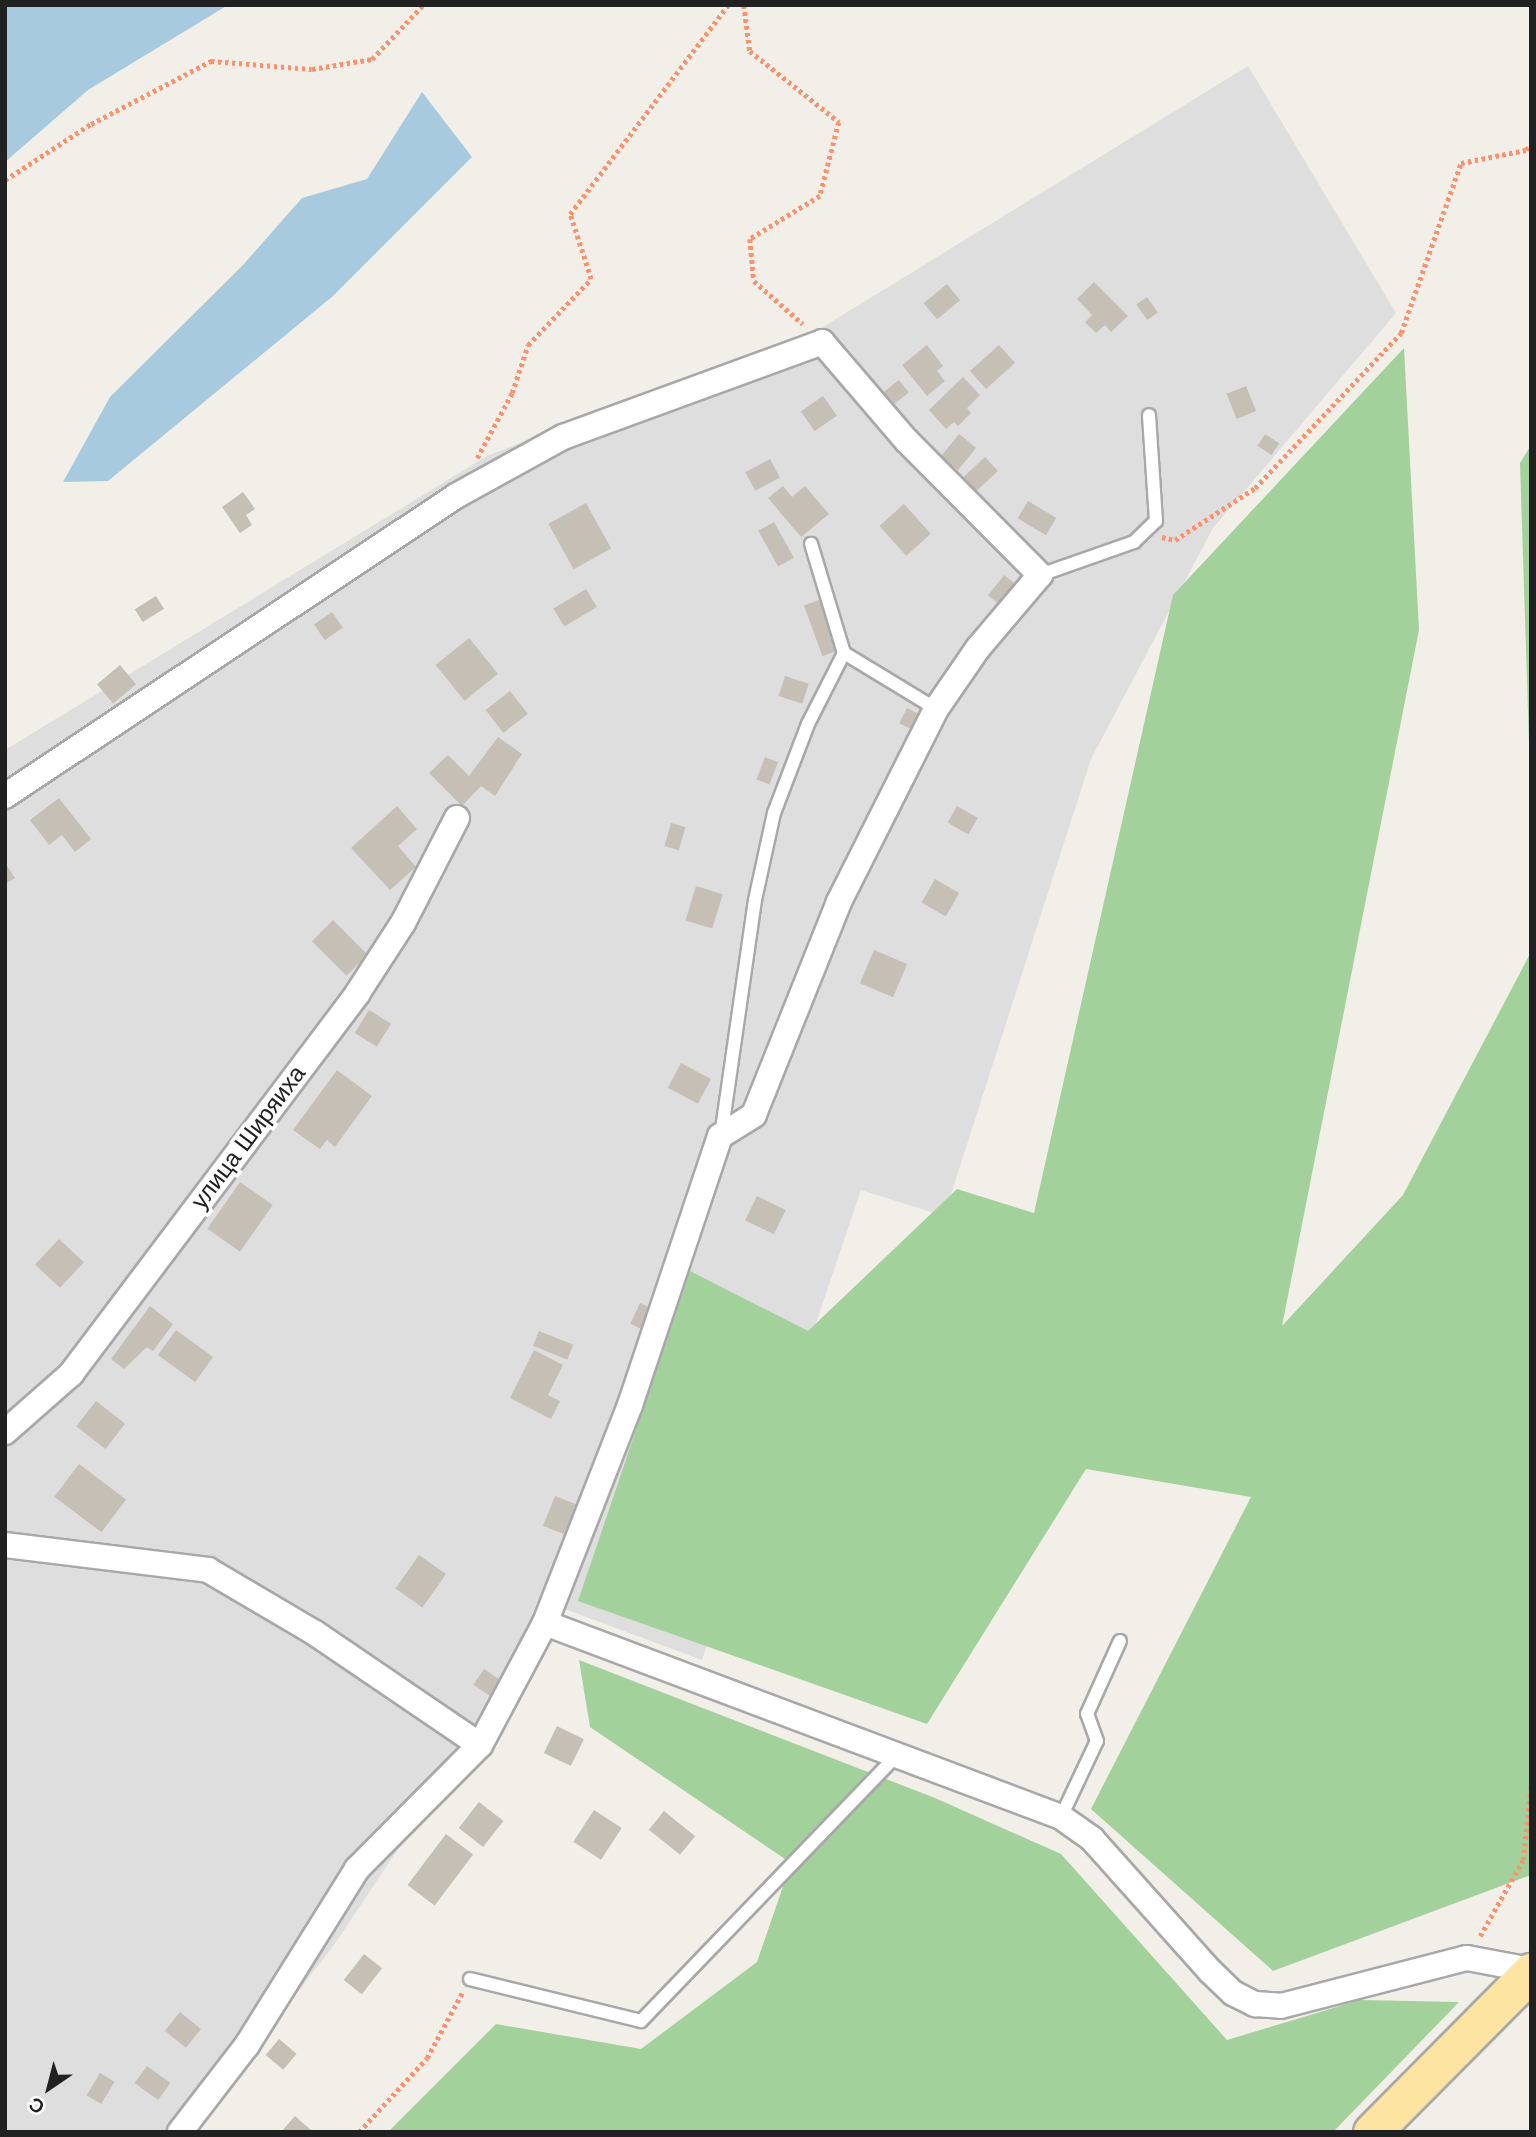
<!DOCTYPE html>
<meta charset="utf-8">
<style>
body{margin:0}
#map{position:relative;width:1536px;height:2137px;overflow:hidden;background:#f1efe7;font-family:"DM Sans",sans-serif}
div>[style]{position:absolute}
.residential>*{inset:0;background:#dfdede}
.forest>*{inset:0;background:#a3d19b}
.water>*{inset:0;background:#a7cadf}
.building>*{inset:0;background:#c6bfb6;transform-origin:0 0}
.path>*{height:4.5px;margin-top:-2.25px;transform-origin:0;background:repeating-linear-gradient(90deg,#fc926d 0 3.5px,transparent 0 7px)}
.roads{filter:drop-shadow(2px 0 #a8a8a8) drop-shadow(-2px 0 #a8a8a8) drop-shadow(0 2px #a8a8a8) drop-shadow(0 -2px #a8a8a8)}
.lane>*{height:12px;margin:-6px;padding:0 6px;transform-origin:6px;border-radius:6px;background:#fff}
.street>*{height:24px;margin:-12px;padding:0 12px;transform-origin:12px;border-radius:12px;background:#fff}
.primary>*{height:37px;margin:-18.5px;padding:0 18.5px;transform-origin:18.5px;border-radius:18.5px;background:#fde4a0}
span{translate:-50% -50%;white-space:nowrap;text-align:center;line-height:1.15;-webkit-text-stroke:7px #fff;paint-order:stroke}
.street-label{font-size:24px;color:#212121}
.frame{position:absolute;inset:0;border:7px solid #212121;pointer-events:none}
.north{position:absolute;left:14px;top:2053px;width:70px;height:70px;-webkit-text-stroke:5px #fff;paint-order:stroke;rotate:215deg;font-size:19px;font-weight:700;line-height:28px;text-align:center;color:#212121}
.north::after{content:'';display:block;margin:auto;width:24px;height:32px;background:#212121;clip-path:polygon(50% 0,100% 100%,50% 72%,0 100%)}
</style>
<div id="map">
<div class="residential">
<i style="clip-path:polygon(1248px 66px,1396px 313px,1213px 528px,1091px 759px,944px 1216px,861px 1190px,702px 1660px,538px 1599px,511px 1680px,334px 1945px,190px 2132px,5px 2132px,5px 750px,487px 456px,739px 357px,810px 335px)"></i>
</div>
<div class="forest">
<i style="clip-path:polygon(1404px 348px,1419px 630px,1282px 1326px,1403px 1195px,1531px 952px,1531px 1875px,1273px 1971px,1091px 1809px,1251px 1497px,1086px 1469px,927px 1724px,578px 1601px,690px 1271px,808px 1331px,957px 1189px,1034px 1213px,1173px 595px)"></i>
<i style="clip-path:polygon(1531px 445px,1531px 805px,1520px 463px)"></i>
<i style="clip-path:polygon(579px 1660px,935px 1798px,1061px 1854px,1227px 2040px,1360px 2000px,1459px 2002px,1333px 2132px,388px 2132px,496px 2024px,641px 2049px,757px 1962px,791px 1863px,590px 1727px)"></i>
</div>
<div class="water">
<i style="clip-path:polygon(5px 5px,228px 5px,88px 90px,5px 162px)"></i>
<i style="clip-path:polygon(422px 92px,472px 157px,333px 296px,108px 481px,63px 482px,110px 397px,243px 265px,302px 198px,367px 179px)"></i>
</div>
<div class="building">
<i style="clip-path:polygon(1094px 282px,1128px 316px,1111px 332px,1105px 325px,1096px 333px,1085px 322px,1092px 315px,1077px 299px)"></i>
<i style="left:947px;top:284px;width:21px;height:30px;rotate:51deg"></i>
<i style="left:1147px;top:297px;width:19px;height:13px;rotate:55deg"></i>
<i style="clip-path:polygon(927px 345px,943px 366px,937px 371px,945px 381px,927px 396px,902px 365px)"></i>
<i style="left:999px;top:345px;width:24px;height:39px;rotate:48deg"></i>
<i style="clip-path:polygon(963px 377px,980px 395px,967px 408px,971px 413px,958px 426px,954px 422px,946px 429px,929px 410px)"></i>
<i style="left:899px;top:380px;width:16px;height:19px;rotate:52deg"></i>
<i style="left:1246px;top:386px;width:27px;height:21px;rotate:68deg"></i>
<i style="left:823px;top:396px;width:24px;height:27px;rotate:55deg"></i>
<i style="left:959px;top:434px;width:22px;height:29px;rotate:39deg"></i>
<i style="left:1265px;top:434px;width:17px;height:14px;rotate:33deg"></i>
<i style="left:985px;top:457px;width:19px;height:32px;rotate:47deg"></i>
<i style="left:770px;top:459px;width:21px;height:28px;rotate:62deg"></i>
<i style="clip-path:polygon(783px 486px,792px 497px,805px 486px,829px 514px,801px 537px,768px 498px)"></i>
<i style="clip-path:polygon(243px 492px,255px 509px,246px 515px,252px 525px,240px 533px,222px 507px)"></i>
<i style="left:1028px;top:501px;width:33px;height:20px;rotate:31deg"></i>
<i style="left:586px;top:503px;width:52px;height:43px;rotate:61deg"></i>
<i style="left:904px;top:504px;width:40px;height:33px;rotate:48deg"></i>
<i style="left:774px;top:522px;width:41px;height:18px;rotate:61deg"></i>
<i style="left:1004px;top:575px;width:16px;height:26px;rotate:38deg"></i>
<i style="left:586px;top:589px;width:21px;height:38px;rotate:59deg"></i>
<i style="left:156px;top:596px;width:15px;height:25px;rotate:58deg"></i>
<i style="left:819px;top:600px;width:54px;height:16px;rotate:70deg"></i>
<i style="left:332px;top:612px;width:19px;height:22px;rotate:55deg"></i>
<i style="left:469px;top:638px;width:46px;height:43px;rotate:51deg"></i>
<i style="left:120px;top:665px;width:25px;height:30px;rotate:50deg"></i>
<i style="left:785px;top:676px;width:25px;height:21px;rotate:18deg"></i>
<i style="left:510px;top:691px;width:29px;height:31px;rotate:52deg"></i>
<i style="left:907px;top:708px;width:20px;height:17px;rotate:27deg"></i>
<i style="clip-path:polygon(498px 737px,522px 754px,495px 796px,481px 786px,462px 806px,429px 773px,448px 755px,469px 776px)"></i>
<i style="left:765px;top:757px;width:14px;height:24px;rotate:21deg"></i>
<i style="clip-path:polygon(59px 798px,91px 839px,75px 852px,62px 835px,49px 845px,30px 820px)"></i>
<i style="clip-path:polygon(397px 806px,417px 829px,398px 846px,416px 867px,390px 890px,351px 848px)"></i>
<i style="left:957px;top:806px;width:24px;height:19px;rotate:30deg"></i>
<i style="left:671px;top:823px;width:15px;height:24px;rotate:16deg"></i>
<i style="clip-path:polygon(5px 863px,15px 878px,5px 884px)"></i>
<i style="left:935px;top:879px;width:28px;height:27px;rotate:30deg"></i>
<i style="left:696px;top:886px;width:28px;height:36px;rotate:17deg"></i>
<i style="left:333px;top:920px;width:49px;height:30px;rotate:45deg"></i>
<i style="left:874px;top:950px;width:36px;height:36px;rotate:23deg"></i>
<i style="left:369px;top:1010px;width:26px;height:27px;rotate:32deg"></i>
<i style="left:681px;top:1063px;width:34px;height:28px;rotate:28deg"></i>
<i style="clip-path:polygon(337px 1070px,372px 1096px,335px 1147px,327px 1140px,320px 1149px,293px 1130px)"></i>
<i style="left:240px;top:1182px;width:40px;height:57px;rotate:35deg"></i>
<i style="left:757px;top:1196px;width:32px;height:27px;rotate:26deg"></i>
<i style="left:59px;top:1239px;width:34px;height:35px;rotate:43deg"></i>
<i style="left:640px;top:1303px;width:14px;height:23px;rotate:25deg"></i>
<i style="clip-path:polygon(150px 1306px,173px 1324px,153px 1351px,147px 1347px,124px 1369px,111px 1359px)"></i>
<i style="left:176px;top:1330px;width:46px;height:31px;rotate:36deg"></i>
<i style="left:539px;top:1331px;width:37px;height:16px;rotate:22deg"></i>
<i style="clip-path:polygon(534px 1350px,563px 1365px,548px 1395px,560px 1401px,551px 1419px,510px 1398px)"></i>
<i style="left:96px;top:1401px;width:37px;height:32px;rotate:38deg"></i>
<i style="left:79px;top:1464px;width:59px;height:41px;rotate:37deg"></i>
<i style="left:555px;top:1496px;width:29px;height:32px;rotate:22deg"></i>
<i style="left:419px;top:1555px;width:33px;height:41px;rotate:35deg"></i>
<i style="left:484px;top:1669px;width:22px;height:19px;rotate:34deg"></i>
<i style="left:557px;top:1726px;width:30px;height:30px;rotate:26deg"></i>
<i style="left:479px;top:1802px;width:31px;height:33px;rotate:38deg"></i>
<i style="left:594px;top:1810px;width:33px;height:38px;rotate:33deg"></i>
<i style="left:664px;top:1811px;width:40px;height:24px;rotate:39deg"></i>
<i style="left:446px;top:1834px;width:34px;height:64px;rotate:37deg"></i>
<i style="left:364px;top:1954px;width:23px;height:33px;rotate:38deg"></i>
<i style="left:180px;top:2012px;width:27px;height:24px;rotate:39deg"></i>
<i style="left:279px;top:2039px;width:23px;height:21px;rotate:40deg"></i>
<i style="left:147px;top:2066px;width:29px;height:21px;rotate:36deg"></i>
<i style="left:100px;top:2073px;width:17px;height:26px;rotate:31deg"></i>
<i style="clip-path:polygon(295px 2116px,313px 2132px,281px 2132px)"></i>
</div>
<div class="path">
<i style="left:744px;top:5px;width:46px;rotate:82.6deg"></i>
<i style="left:750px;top:51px;width:114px;rotate:38.6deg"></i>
<i style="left:839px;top:122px;width:76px;rotate:104.4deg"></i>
<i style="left:820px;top:196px;width:82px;rotate:148.4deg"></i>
<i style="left:750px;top:239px;width:42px;rotate:84.6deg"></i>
<i style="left:754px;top:281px;width:65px;rotate:41.3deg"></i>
<i style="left:5px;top:180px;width:103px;rotate:-33.1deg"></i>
<i style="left:91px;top:124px;width:136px;rotate:-27.7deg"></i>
<i style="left:211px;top:61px;width:101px;rotate:4.5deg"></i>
<i style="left:312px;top:69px;width:61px;rotate:-9.5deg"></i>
<i style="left:372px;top:59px;width:74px;rotate:-46.6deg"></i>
<i style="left:477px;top:458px;width:74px;rotate:-61.7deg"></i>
<i style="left:512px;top:393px;width:51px;rotate:-71.6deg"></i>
<i style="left:528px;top:345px;width:91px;rotate:-46.3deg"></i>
<i style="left:591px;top:279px;width:68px;rotate:-107.9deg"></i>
<i style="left:570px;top:214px;width:262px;rotate:-52.9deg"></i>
<i style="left:1162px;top:537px;width:13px;rotate:13deg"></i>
<i style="left:1175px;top:540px;width:95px;rotate:-33deg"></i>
<i style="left:1255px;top:488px;width:213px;rotate:-46.7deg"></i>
<i style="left:1401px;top:333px;width:180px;rotate:-70.6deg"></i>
<i style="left:1461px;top:163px;width:66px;rotate:-11.3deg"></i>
<i style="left:1526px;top:150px;width:9px;rotate:-54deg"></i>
<i style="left:1480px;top:1936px;width:87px;rotate:-60.5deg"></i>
<i style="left:1523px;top:1860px;width:75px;rotate:-83.9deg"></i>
<i style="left:359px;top:2132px;width:100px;rotate:-47.4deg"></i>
<i style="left:427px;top:2058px;width:74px;rotate:-61.7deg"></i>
</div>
<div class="roads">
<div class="lane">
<i style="left:1040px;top:575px;width:100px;rotate:-19.3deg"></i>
<i style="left:1134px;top:542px;width:30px;rotate:-44deg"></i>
<i style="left:1156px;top:521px;width:106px;rotate:-93.8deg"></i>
<i style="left:844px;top:653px;width:108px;rotate:31.3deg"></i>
<i style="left:721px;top:1136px;width:238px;rotate:-81.8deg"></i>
<i style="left:755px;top:900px;width:89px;rotate:-77.7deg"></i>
<i style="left:774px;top:813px;width:95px;rotate:-69.1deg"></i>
<i style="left:808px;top:724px;width:80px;rotate:-63.1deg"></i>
<i style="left:844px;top:653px;width:114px;rotate:-106.8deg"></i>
<i style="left:1061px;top:1817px;width:84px;rotate:-64.7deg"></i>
<i style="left:1097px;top:1741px;width:29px;rotate:-110deg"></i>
<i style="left:1087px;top:1714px;width:80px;rotate:-65.7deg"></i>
<i style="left:470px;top:1979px;width:176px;rotate:13.8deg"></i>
<i style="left:641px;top:2021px;width:369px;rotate:-46.1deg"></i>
</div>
<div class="street">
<i style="left:5px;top:796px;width:542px;rotate:-33.63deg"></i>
<i style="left:456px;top:496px;width:122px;rotate:-28.9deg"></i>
<i style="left:563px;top:437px;width:276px;rotate:-20.1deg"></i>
<i style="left:822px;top:342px;width:130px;rotate:49.4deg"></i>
<i style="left:907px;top:441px;width:189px;rotate:45.2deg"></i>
<i style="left:1040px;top:575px;width:96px;rotate:130.3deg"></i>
<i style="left:978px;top:648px;width:74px;rotate:124.5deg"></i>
<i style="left:936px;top:709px;width:216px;rotate:116.7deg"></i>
<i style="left:839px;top:902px;width:229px;rotate:111.8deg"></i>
<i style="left:754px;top:1115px;width:40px;rotate:148deg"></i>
<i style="left:720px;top:1136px;width:284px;rotate:108.5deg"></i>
<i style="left:630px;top:1405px;width:234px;rotate:111.3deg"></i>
<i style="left:545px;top:1623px;width:138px;rotate:118deg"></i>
<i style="left:480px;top:1745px;width:175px;rotate:134.8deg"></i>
<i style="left:357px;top:1869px;width:208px;rotate:122deg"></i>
<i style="left:247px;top:2045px;width:110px;rotate:127.6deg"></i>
<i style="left:5px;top:1432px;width:88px;rotate:-41.3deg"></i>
<i style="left:71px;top:1374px;width:476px;rotate:-53deg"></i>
<i style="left:357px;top:994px;width:85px;rotate:-57.1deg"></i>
<i style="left:403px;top:923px;width:118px;rotate:-62.8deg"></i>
<i style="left:5px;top:1545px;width:205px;rotate:7deg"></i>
<i style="left:208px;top:1570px;width:124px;rotate:30.5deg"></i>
<i style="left:315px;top:1633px;width:199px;rotate:34.2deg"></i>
<i style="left:545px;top:1623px;width:551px;rotate:20.6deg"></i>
<i style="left:1061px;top:1817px;width:38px;rotate:35deg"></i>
<i style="left:1092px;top:1839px;width:177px;rotate:48.2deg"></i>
<i style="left:1210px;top:1971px;width:32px;rotate:44deg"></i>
<i style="left:1233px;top:1993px;width:25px;rotate:27deg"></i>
<i style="left:1255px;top:2004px;width:26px;rotate:4deg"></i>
<i style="left:1281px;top:2006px;width:192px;rotate:-14.5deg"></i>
<i style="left:1467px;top:1958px;width:65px;rotate:10.6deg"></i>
</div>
<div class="primary">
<i style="left:1372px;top:2132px;width:226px;rotate:-45.2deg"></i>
</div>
</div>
<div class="street-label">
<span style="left:248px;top:1137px;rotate:-53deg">улица Ширяиха</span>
</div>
<div class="frame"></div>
<div class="north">С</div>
</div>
